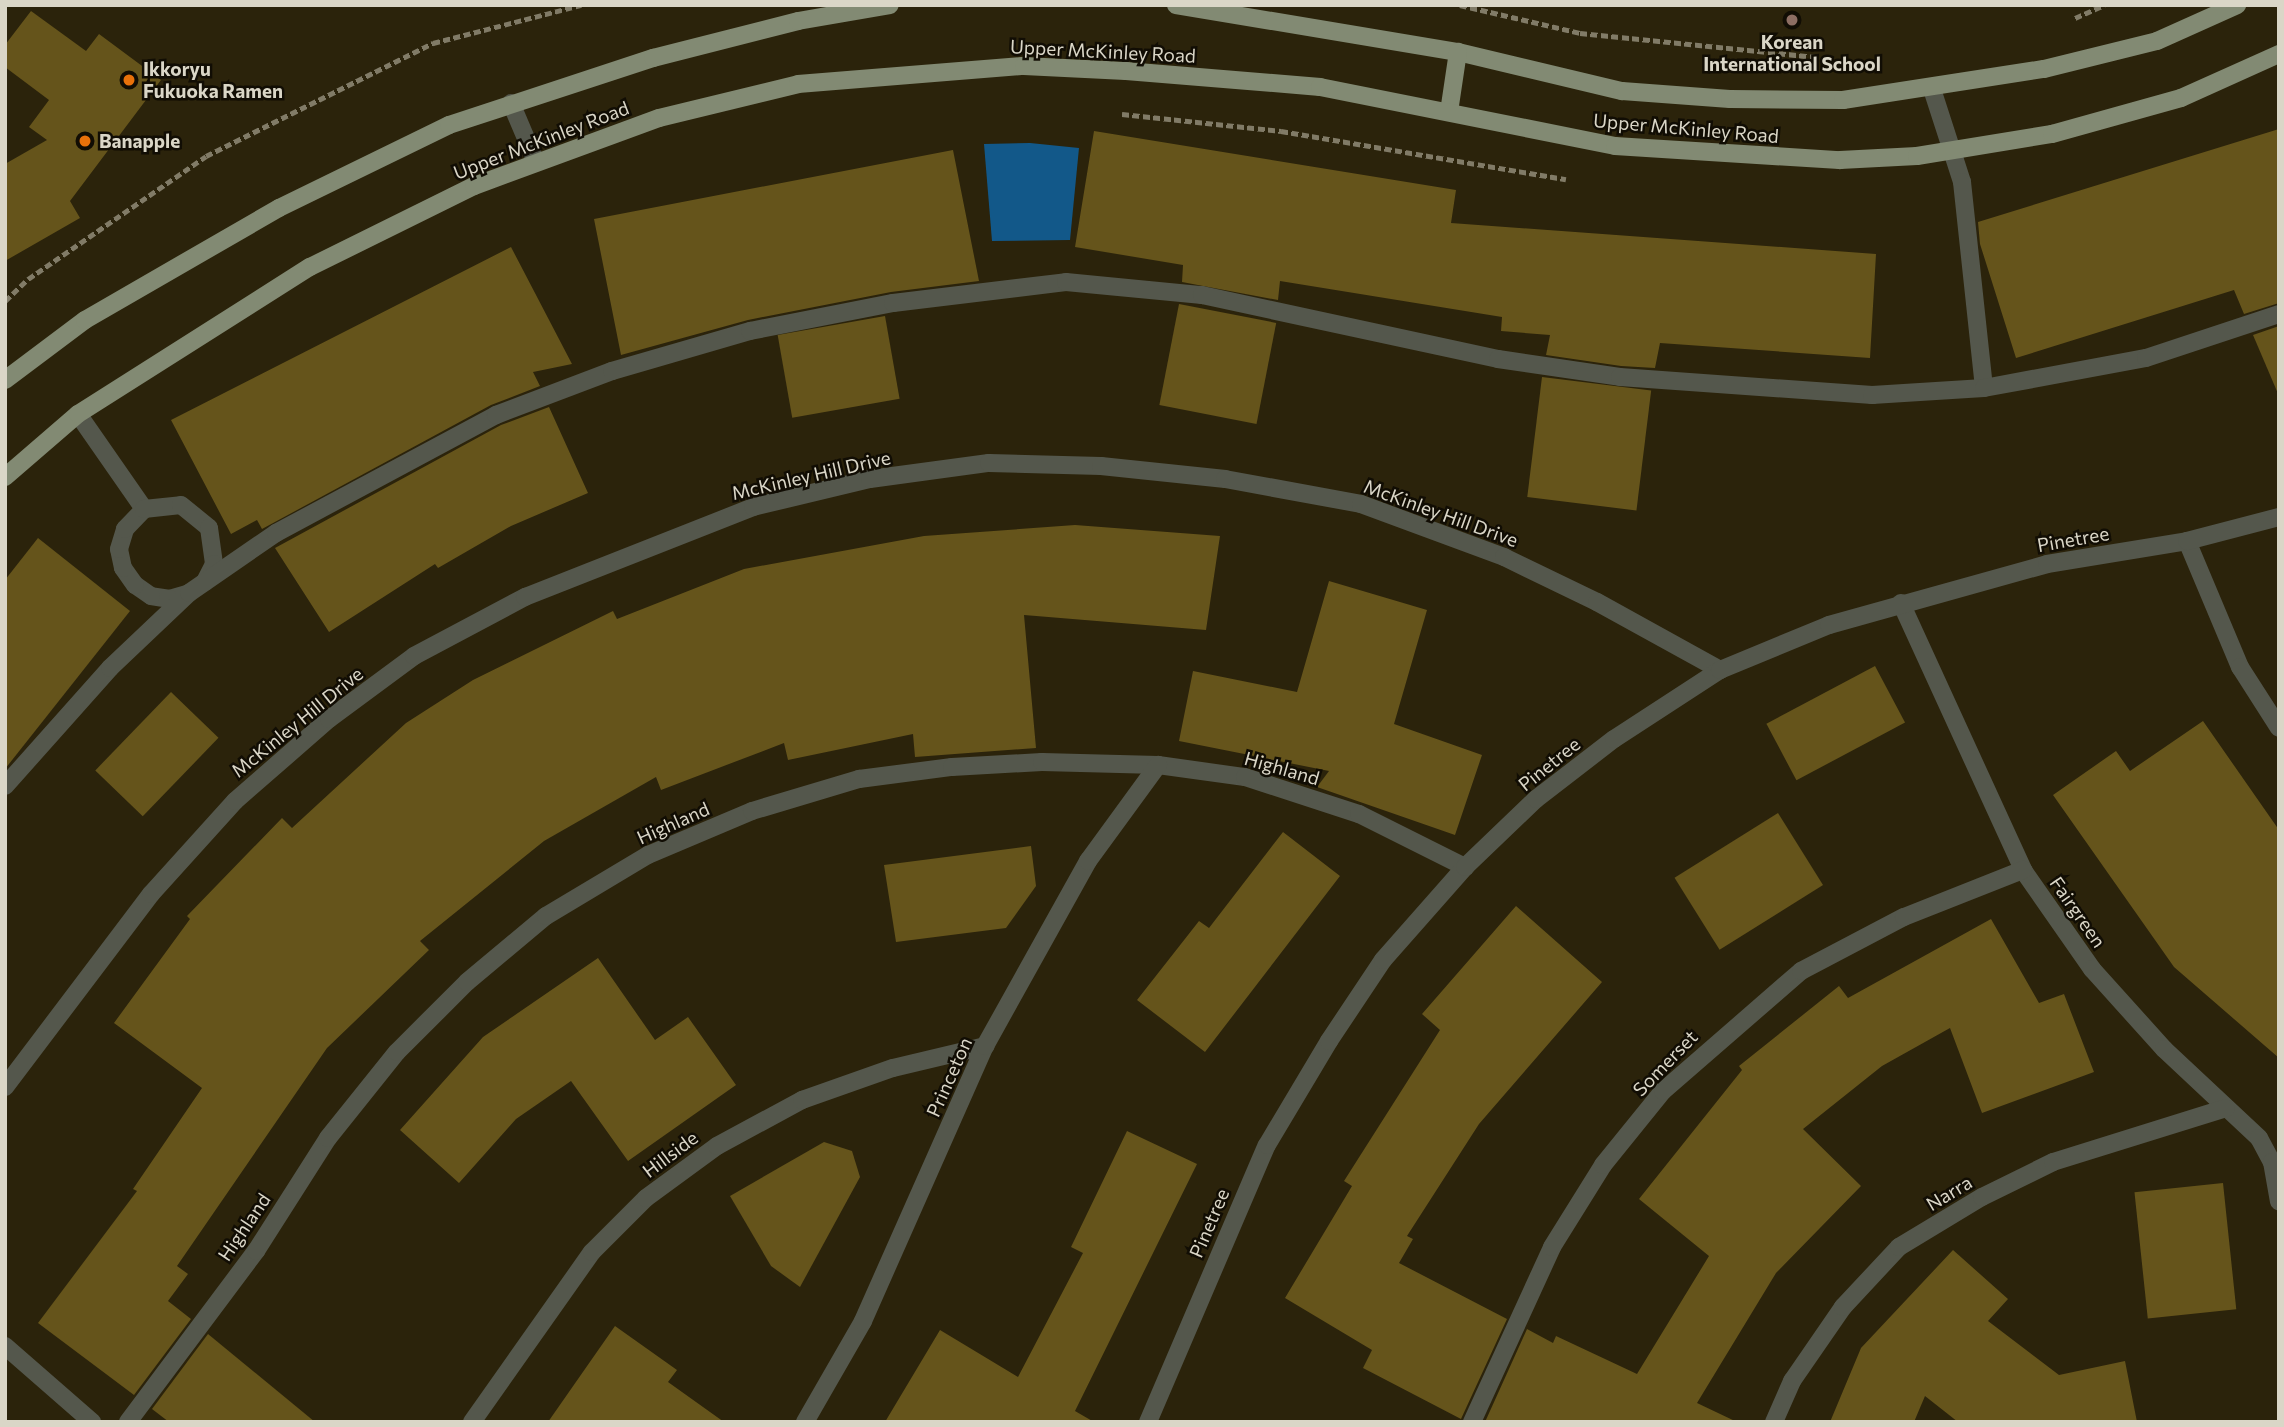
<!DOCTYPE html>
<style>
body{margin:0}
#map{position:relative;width:2284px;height:1427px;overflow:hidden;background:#2b230b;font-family:Commissioner,sans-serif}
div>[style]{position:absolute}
.water>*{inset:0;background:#125889}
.building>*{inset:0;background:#65541b;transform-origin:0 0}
.path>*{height:4.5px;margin-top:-2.25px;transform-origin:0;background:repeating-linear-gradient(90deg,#817b67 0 7px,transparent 0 10.5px)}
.minor>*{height:18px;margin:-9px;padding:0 9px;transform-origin:9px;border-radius:9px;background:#54574c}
.major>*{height:18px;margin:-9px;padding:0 9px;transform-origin:9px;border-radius:9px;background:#828a73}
.dots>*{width:19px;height:19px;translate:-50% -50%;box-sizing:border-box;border:4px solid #110d04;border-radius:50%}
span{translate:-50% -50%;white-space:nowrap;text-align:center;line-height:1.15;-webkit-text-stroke:5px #110d04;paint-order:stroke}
.poi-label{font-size:19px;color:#dad6c7;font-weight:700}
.left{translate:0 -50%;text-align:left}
.street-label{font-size:19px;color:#dad6c7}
.frame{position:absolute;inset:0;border:7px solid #dad6c7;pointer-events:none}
</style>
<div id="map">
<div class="water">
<i style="clip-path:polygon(1030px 143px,1079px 148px,1070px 240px,992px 241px,984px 144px)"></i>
</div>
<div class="building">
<i style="clip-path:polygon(31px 11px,86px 51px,99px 34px,161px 80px,70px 201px,80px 218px,5px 261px,5px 164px,47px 140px,29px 127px,49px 100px,5px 67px,5px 45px)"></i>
<i style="clip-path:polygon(2279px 129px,2279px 303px,2244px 314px,2234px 290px,2016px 358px,1980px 244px,1978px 222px)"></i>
<i style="clip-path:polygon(1094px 131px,1456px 190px,1451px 223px,1876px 254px,1870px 358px,1660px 343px,1655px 368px,1621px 366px,1546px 355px,1550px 335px,1501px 331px,1502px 317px,1280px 281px,1278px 300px,1182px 282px,1183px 265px,1075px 247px)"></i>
<i style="clip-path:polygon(953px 150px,979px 281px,891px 292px,748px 320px,621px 355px,594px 219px)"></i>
<i style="clip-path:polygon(511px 247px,572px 364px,533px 372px,540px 386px,491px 405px,262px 529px,257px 520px,231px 534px,171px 420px)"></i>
<i style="left:1179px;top:304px;width:99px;height:103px;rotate:11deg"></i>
<i style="left:885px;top:316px;width:84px;height:109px;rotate:80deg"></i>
<i style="clip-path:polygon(2279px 326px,2279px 396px,2253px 335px)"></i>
<i style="left:1542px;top:377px;width:110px;height:121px;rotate:7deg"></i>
<i style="clip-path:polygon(549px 407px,588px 493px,511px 526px,438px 568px,435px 564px,329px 632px,275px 548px,501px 425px)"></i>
<i style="clip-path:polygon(1075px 525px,1220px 536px,1206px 630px,1024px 615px,1036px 748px,915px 757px,913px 734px,788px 760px,784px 743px,661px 790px,656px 777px,544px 841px,420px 941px,429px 950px,327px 1048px,177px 1266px,188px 1274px,168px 1301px,191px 1319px,134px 1395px,38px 1323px,137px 1191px,133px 1189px,202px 1088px,114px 1023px,190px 919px,187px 916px,282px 818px,292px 828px,406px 723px,473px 680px,613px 611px,617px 619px,744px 569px,924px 536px)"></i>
<i style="clip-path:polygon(38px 538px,130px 611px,5px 769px,5px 580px)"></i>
<i style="clip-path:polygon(1329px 581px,1427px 610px,1394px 724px,1482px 755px,1455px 835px,1317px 787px,1329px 771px,1179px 741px,1193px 671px,1297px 692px)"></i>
<i style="left:1875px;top:666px;width:64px;height:123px;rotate:62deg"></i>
<i style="left:171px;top:692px;width:66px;height:109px;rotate:44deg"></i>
<i style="clip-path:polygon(2203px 721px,2279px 830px,2279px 1058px,2174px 967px,2053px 795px,2116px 751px,2130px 771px)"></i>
<i style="left:1778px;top:813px;width:85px;height:122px;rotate:58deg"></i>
<i style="clip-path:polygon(1283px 832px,1340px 876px,1205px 1052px,1137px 1000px,1199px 921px,1209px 928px)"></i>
<i style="clip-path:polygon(1031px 846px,1036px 886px,1006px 928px,896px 942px,884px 865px)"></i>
<i style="clip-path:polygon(1516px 906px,1602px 982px,1479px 1124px,1407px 1236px,1413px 1239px,1399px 1263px,1507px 1319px,1461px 1419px,1363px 1368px,1372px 1350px,1285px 1298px,1352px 1186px,1344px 1181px,1440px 1030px,1422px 1014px)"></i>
<i style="clip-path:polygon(1991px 919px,2039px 1003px,2064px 994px,2094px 1072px,1982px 1113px,1950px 1028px,1882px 1066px,1803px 1129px,1861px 1186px,1776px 1273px,1697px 1403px,1737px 1422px,1485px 1422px,1527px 1329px,1553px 1343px,1556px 1336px,1637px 1374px,1709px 1256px,1639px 1199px,1742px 1070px,1739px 1066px,1839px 986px,1848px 998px)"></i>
<i style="clip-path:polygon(598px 958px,655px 1040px,688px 1017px,736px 1085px,628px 1161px,571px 1081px,516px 1119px,459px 1183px,400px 1130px,483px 1037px)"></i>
<i style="clip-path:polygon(1127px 1131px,1197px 1164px,1075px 1411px,1094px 1422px,885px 1422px,940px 1330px,1018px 1377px,1083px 1253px,1071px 1247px)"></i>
<i style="clip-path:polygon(824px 1142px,852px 1151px,860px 1177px,800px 1287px,771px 1266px,730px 1196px)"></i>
<i style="left:2223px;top:1183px;width:127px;height:89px;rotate:84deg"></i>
<i style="clip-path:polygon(1953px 1250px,2008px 1299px,1988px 1321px,2059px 1375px,2125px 1361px,2137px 1422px,1958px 1422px,1925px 1396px,1914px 1422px,1830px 1422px,1861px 1348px)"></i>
<i style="clip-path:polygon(615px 1326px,677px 1370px,668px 1382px,724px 1422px,548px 1422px)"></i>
<i style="clip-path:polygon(208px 1334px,315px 1422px,169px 1422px,152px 1409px)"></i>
</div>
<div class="path">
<i style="left:1460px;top:5px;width:123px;rotate:13.1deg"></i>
<i style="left:1580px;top:33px;width:239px;rotate:5.8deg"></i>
<i style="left:2075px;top:18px;width:32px;rotate:-24deg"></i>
<i style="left:1122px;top:114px;width:160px;rotate:6.1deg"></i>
<i style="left:1281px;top:131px;width:289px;rotate:9.6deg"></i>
<i style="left:5px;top:301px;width:32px;rotate:-44deg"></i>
<i style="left:28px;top:279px;width:216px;rotate:-34.6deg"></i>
<i style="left:206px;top:156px;width:254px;rotate:-26.5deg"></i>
<i style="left:433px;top:43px;width:153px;rotate:-14.4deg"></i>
</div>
<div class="minor">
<i style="left:1932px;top:89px;width:98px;rotate:72.1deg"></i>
<i style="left:1962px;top:182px;width:207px;rotate:83.9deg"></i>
<i style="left:511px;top:103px;width:64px;rotate:67deg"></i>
<i style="left:78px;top:414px;width:116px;rotate:55.2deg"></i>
<i style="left:2187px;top:541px;width:137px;rotate:67.2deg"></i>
<i style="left:2240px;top:667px;width:72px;rotate:57.4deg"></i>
<i style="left:187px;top:594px;width:18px;rotate:164deg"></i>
<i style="left:170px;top:599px;width:19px;rotate:-171deg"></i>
<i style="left:151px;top:596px;width:19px;rotate:-145deg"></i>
<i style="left:135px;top:585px;width:21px;rotate:-125deg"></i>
<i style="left:123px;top:568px;width:19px;rotate:-102deg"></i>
<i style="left:119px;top:549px;width:21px;rotate:-73deg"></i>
<i style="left:125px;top:529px;width:28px;rotate:-46deg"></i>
<i style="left:144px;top:509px;width:37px;rotate:-6deg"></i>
<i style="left:181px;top:505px;width:36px;rotate:39deg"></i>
<i style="left:209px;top:528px;width:36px;rotate:82deg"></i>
<i style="left:214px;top:564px;width:20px;rotate:117deg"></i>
<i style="left:1901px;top:603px;width:294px;rotate:65.4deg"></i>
<i style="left:2023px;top:870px;width:121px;rotate:55.1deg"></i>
<i style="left:2092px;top:969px;width:108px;rotate:48deg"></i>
<i style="left:2164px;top:1049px;width:130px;rotate:43.1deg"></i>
<i style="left:2259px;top:1138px;width:27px;rotate:62deg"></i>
<i style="left:2272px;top:1162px;width:40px;rotate:80deg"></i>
<i style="left:5px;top:786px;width:158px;rotate:-48.3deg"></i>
<i style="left:110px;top:668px;width:109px;rotate:-43.5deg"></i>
<i style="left:189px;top:593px;width:106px;rotate:-34.6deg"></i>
<i style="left:276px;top:533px;width:250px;rotate:-28.2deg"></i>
<i style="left:496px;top:415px;width:124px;rotate:-20.8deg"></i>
<i style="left:612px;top:371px;width:144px;rotate:-16.2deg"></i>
<i style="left:750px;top:331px;width:146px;rotate:-11.1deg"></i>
<i style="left:893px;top:303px;width:174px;rotate:-6.9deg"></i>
<i style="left:1066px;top:282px;width:137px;rotate:5.5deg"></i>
<i style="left:1202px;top:295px;width:303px;rotate:12.2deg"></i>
<i style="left:1498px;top:359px;width:123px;rotate:8.4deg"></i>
<i style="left:1620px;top:377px;width:253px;rotate:4.1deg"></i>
<i style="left:1872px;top:395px;width:112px;rotate:-3.6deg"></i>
<i style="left:1984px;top:388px;width:165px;rotate:-10.5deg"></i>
<i style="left:2146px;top:358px;width:140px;rotate:-18.3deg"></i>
<i style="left:5px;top:1087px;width:242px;rotate:-52.9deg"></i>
<i style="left:151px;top:894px;width:125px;rotate:-47.9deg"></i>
<i style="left:235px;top:801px;width:125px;rotate:-41.1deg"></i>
<i style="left:329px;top:719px;width:106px;rotate:-36.5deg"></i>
<i style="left:414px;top:656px;width:126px;rotate:-28deg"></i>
<i style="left:525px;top:597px;width:245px;rotate:-21.5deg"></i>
<i style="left:753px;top:507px;width:120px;rotate:-13.5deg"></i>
<i style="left:870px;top:479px;width:120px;rotate:-7.7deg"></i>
<i style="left:989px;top:463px;width:112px;rotate:1.5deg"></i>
<i style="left:1101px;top:466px;width:125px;rotate:6deg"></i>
<i style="left:1225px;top:479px;width:138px;rotate:10.4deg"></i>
<i style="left:1361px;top:504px;width:153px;rotate:20.3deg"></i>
<i style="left:1504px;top:557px;width:103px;rotate:25.8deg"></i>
<i style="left:1597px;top:602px;width:141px;rotate:28.9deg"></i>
<i style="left:5px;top:1346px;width:116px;rotate:41.1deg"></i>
<i style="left:128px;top:1422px;width:214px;rotate:-53.2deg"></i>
<i style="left:256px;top:1251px;width:134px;rotate:-57.5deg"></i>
<i style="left:328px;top:1138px;width:110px;rotate:-51.3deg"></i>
<i style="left:397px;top:1052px;width:99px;rotate:-45deg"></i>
<i style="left:467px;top:982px;width:103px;rotate:-39.9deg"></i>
<i style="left:546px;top:916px;width:119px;rotate:-30.9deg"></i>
<i style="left:648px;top:855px;width:113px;rotate:-22.9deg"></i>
<i style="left:752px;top:811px;width:112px;rotate:-16.7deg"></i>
<i style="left:859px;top:779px;width:94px;rotate:-7.4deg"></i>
<i style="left:952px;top:767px;width:90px;rotate:-3.2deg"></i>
<i style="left:1042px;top:762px;width:116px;rotate:1.5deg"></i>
<i style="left:1158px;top:765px;width:88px;rotate:7.9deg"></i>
<i style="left:1245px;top:777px;width:120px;rotate:18deg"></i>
<i style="left:1359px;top:814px;width:119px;rotate:26.6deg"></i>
<i style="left:472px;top:1422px;width:208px;rotate:-54.8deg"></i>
<i style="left:592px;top:1252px;width:76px;rotate:-45deg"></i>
<i style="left:646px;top:1198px;width:88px;rotate:-36.2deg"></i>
<i style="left:717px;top:1146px;width:97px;rotate:-28.4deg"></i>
<i style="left:802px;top:1100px;width:96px;rotate:-19.4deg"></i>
<i style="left:893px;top:1068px;width:95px;rotate:-13.4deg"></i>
<i style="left:805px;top:1422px;width:116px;rotate:-60.1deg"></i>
<i style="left:863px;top:1321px;width:301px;rotate:-66.1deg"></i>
<i style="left:985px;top:1046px;width:212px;rotate:-60.9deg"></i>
<i style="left:1088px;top:861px;width:119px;rotate:-53.9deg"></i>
<i style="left:1148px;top:1422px;width:301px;rotate:-66.8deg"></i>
<i style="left:1267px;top:1145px;width:121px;rotate:-59.2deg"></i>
<i style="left:1329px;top:1041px;width:97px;rotate:-56.3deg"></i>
<i style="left:1383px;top:960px;width:124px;rotate:-48.6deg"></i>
<i style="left:1465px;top:867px;width:98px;rotate:-43.8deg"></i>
<i style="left:1536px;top:799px;width:98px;rotate:-37.6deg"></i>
<i style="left:1614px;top:739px;width:126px;rotate:-33.1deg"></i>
<i style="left:1720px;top:670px;width:118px;rotate:-22.4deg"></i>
<i style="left:1829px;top:625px;width:226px;rotate:-15.6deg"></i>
<i style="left:2047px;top:564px;width:142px;rotate:-9.3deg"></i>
<i style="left:2187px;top:541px;width:95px;rotate:-14.6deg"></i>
<i style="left:1472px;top:1422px;width:192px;rotate:-65.4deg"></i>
<i style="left:1552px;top:1247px;width:97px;rotate:-58.1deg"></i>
<i style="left:1603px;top:1165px;width:95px;rotate:-51deg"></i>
<i style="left:1663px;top:1091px;width:183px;rotate:-41deg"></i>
<i style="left:1801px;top:971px;width:116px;rotate:-27.7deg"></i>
<i style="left:1904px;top:917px;width:128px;rotate:-21.6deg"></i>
<i style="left:1774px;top:1422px;width:45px;rotate:-66.3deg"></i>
<i style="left:1792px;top:1381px;width:90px;rotate:-55.4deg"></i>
<i style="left:1843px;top:1307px;width:82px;rotate:-47deg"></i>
<i style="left:1899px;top:1247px;width:97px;rotate:-31.1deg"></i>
<i style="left:1982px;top:1197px;width:79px;rotate:-26.2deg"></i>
<i style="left:2053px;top:1162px;width:181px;rotate:-17.3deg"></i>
</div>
<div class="major">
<i style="left:1176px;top:5px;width:286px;rotate:9.5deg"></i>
<i style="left:1458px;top:52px;width:169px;rotate:13.4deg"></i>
<i style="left:1622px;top:91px;width:108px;rotate:4.2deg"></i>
<i style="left:1730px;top:99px;width:113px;rotate:0.5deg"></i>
<i style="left:1843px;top:100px;width:203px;rotate:-8.8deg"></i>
<i style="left:2044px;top:69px;width:116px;rotate:-13.9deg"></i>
<i style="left:2157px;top:41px;width:88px;rotate:-24.2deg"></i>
<i style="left:1449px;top:112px;width:61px;rotate:-81.5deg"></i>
<i style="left:5px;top:380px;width:100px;rotate:-36.9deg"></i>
<i style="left:85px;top:320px;width:224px;rotate:-30deg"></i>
<i style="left:279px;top:208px;width:189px;rotate:-26deg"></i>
<i style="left:449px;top:125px;width:215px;rotate:-18.2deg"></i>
<i style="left:653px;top:58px;width:150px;rotate:-14.3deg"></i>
<i style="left:798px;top:21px;width:93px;rotate:-9.9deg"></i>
<i style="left:5px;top:477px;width:96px;rotate:-40.8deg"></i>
<i style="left:78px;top:414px;width:275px;rotate:-32.4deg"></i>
<i style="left:310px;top:267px;width:183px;rotate:-26.3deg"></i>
<i style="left:474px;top:186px;width:197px;rotate:-20.2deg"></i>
<i style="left:659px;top:118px;width:143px;rotate:-13.7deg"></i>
<i style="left:798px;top:84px;width:227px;rotate:-4.6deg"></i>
<i style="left:1024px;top:66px;width:102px;rotate:2.8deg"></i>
<i style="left:1126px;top:71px;width:195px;rotate:4.7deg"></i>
<i style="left:1320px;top:87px;width:301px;rotate:11.3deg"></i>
<i style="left:1615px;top:146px;width:225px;rotate:3.6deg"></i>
<i style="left:1840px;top:160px;width:77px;rotate:-3deg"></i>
<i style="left:1917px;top:156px;width:137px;rotate:-9.3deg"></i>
<i style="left:2052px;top:134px;width:134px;rotate:-15.6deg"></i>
<i style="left:2181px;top:98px;width:107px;rotate:-24.2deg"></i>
</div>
<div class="dots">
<i style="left:1792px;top:20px;background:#8d6e63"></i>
<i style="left:129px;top:80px;background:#e8710a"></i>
<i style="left:85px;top:141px;background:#e8710a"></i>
</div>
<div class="poi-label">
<span style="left:1792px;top:53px">Korean<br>International School</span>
<span class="left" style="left:143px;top:80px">Ikkoryu<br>Fukuoka Ramen</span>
<span class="left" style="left:99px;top:141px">Banapple</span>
</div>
<div class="street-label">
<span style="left:1103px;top:51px;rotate:3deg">Upper McKinley Road</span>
<span style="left:1686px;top:128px;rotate:5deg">Upper McKinley Road</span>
<span style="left:541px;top:140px;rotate:-21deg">Upper McKinley Road</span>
<span style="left:811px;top:475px;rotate:-13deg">McKinley Hill Drive</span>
<span style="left:1441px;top:513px;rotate:20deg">McKinley Hill Drive</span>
<span style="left:2073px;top:539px;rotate:-10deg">Pinetree</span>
<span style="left:297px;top:722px;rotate:-39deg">McKinley Hill Drive</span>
<span style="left:1549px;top:764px;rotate:-39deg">Pinetree</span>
<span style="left:1282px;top:768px;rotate:16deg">Highland</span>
<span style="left:673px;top:823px;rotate:-24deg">Highland</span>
<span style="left:2078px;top:912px;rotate:55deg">Fairgreen</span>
<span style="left:1665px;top:1063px;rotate:-46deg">Somerset</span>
<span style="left:949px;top:1077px;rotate:-66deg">Princeton</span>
<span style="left:670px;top:1154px;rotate:-37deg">Hillside</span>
<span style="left:1949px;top:1193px;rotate:-31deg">Narra</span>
<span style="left:1209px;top:1223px;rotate:-67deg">Pinetree</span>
<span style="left:244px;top:1227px;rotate:-56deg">Highland</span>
</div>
<div class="frame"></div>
</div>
